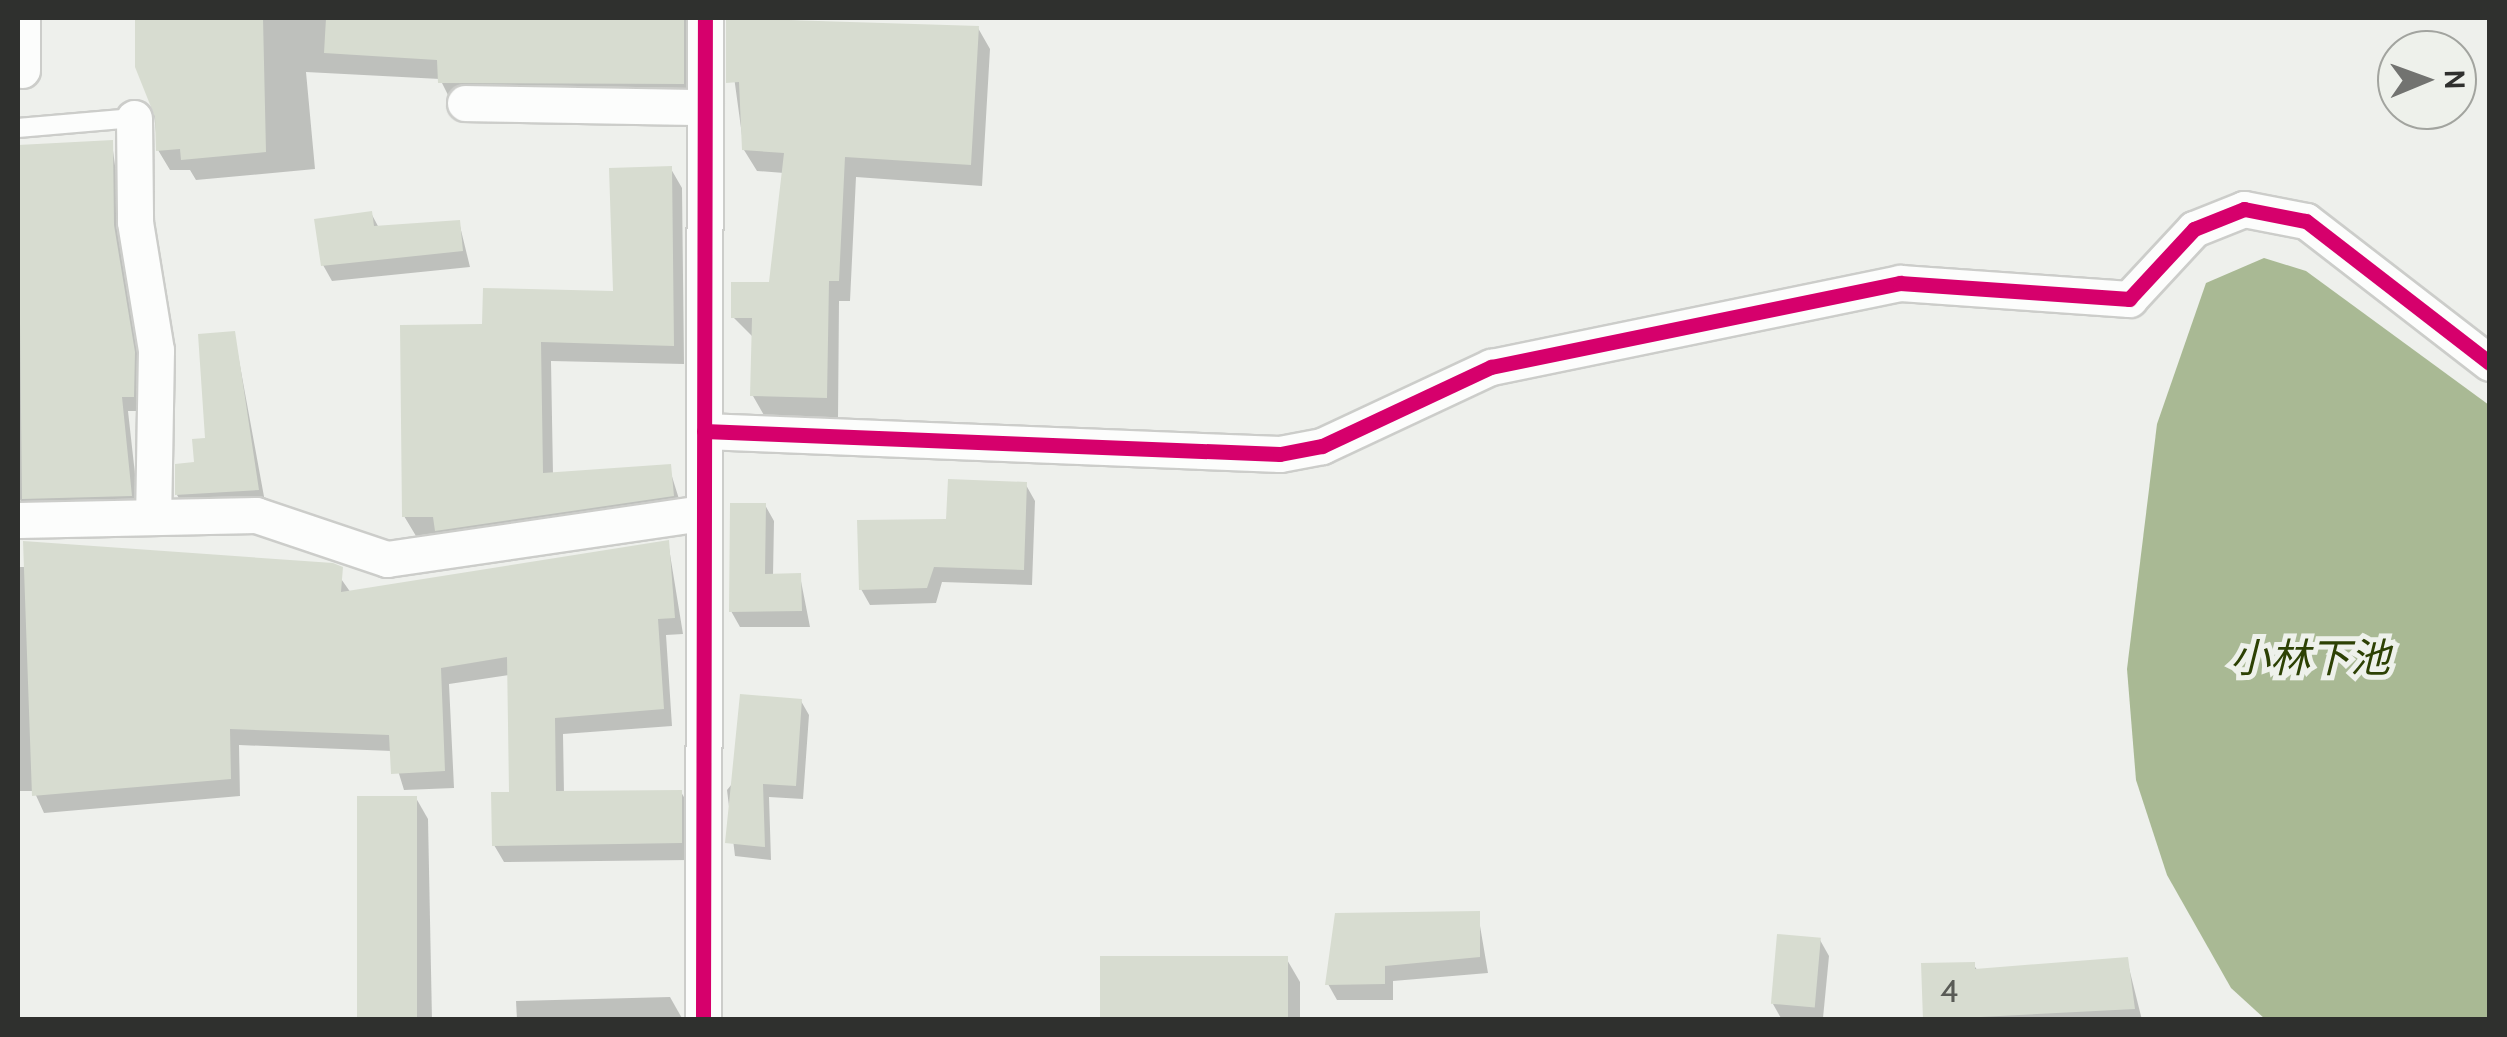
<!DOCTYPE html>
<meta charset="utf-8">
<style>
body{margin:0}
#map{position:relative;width:2507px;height:1037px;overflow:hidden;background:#eef0ec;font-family:Cabin,"Noto Sans JP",sans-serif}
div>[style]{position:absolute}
.water>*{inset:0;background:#a9b994}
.shadow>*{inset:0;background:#0003}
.building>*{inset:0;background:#d7dcd0;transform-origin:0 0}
.roads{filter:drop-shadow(2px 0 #cccdca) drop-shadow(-2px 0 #cccdca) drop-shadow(0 2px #cccdca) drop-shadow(0 -2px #cccdca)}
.service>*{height:18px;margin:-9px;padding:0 9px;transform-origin:9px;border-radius:9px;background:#fcfdfc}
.minor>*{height:35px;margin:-17.5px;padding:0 17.5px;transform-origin:17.5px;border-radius:17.5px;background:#fcfdfc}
.cycleway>*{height:15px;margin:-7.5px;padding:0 7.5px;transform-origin:7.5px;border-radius:7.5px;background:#d6006c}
span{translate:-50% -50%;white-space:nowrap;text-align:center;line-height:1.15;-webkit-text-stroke:10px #eef1eb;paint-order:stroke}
.number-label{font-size:32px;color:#595b56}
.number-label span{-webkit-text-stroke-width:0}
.water-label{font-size:40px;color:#2d4104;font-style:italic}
.frame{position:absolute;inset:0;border:20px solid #2f302e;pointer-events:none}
.north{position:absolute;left:2377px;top:30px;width:100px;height:100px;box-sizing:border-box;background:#eef1eb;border:2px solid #a2a49f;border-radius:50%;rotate:89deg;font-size:28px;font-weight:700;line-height:40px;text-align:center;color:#2f302e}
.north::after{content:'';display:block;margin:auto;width:35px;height:45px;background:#727370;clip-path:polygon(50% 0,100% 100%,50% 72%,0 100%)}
</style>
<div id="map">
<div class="water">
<i style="clip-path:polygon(2264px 258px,2306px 271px,2489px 405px,2489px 1019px,2265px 1019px,2231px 988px,2167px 875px,2136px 780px,2127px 669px,2157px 424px,2206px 283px)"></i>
</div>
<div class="shadow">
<i style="clip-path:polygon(143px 18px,694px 18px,694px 104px,452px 103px,440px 79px,306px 72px,315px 169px,196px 180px,190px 170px,170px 170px,158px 150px)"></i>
<i style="clip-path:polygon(726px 18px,978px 28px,990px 49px,982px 186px,856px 177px,850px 301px,839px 301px,838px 419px,765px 417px,753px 396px,754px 338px,734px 318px,771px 284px,784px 173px,757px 171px,744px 150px)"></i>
<i style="clip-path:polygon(112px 143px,142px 368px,141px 411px,128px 411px,139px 510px,26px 511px,18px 496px,18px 148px)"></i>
<i style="clip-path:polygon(671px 169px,682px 188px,684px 364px,551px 361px,553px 475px,669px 467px,684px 515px,416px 536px,404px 516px,485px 326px,615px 294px)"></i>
<i style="clip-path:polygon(371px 213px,379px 228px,459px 222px,470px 267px,332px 281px,323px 265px)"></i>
<i style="clip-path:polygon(234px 333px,265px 502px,185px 508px,177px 495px,208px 441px)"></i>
<i style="clip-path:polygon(1026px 485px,1035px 501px,1032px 585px,942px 582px,936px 603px,870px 605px,861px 589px,949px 521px)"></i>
<i style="clip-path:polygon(765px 505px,774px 521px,773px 576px,800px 576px,810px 627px,740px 627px,731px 611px)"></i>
<i style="clip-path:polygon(668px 542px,683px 634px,666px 635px,672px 726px,563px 734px,564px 793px,681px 792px,691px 809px,690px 860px,504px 862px,494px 845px,511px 794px,509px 675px,449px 684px,454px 788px,404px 790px,392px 751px,239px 745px,240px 796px,44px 813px,34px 791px,18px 791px,18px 567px,26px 567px,26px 544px,332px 566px,351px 593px)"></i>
<i style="clip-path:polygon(801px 701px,809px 715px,803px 799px,769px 797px,771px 860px,735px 856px,727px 790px)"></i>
<i style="clip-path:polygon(416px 798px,428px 819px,432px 1020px,366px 1020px)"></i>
<i style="clip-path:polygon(1478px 914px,1488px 973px,1393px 981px,1393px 1000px,1337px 1000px,1328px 984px)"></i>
<i style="clip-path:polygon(1820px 940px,1829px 956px,1823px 1018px,1782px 1020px,1773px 1004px)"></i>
<i style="clip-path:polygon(1286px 958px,1300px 982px,1300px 1020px,1103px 1020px)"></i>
<i style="clip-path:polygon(2127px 960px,2142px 1020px,1925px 1020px,1973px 964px,1978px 971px)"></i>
<i style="clip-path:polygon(670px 997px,683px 1020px,517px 1020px,516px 1001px)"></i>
</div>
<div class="building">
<i style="clip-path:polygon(263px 18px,266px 152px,181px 160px,180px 149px,156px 151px,155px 117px,135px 67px,135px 19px)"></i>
<i style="clip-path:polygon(326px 18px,684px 18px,684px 84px,438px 83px,437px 60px,324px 53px)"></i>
<i style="clip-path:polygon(726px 18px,979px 26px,971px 165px,845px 157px,839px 281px,829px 281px,827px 398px,750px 396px,752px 318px,731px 318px,731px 282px,769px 282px,784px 153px,742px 150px,739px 82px,726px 83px)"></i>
<i style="clip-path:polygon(113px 140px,114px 225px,135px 352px,134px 397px,122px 397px,132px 496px,22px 499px,18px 145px)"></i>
<i style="clip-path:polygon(672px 166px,674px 346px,541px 342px,543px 473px,671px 464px,674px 496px,435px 531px,433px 517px,402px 517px,400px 325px,482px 324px,483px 288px,613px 291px,609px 168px)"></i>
<i style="clip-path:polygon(372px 211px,374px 226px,460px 220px,463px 251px,321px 266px,314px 219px)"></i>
<i style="clip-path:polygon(235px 331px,259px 490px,175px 495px,175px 464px,194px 462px,192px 439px,205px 438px,198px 334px)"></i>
<i style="clip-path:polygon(948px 479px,1027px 482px,1024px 570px,934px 567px,927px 588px,859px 590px,857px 520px,946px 519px)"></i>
<i style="clip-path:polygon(730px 503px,766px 503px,765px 574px,801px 573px,802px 611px,729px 612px)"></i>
<i style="clip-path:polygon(669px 540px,675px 618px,658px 619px,664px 709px,555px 718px,556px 791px,682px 790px,682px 843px,492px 846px,491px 792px,509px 792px,507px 657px,441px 668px,445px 771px,391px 774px,389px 735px,230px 729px,231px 779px,32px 796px,23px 541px,333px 563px,343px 567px,341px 592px)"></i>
<i style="clip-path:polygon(740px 694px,802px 699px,796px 786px,763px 784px,765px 847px,725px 843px)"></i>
<i style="left:357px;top:796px;width:60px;height:224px"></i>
<i style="clip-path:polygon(1480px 911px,1480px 957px,1385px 966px,1385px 984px,1325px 985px,1335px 913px)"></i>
<i style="left:1777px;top:934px;width:44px;height:70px;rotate:5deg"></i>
<i style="left:1288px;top:956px;width:64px;height:188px;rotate:90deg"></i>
<i style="clip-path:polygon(2128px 957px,2135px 1009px,1923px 1020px,1921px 963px,1975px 962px,1975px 969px)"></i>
</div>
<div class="roads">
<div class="service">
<i style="left:18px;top:128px;width:116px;rotate:-4.9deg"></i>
</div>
<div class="minor">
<i style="left:22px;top:70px;width:52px;rotate:-90deg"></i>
<i style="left:465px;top:103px;width:240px;rotate:1deg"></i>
<i style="left:134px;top:118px;width:104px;rotate:89.4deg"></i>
<i style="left:135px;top:222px;width:130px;rotate:80.7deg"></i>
<i style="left:156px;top:350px;width:166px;rotate:91deg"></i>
<i style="left:704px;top:431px;width:576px;rotate:2.29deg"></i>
<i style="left:1280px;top:454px;width:43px;rotate:-10.8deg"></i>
<i style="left:1322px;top:446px;width:187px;rotate:-25.1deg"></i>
<i style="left:1491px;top:367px;width:418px;rotate:-11.6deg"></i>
<i style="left:1900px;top:283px;width:230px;rotate:4deg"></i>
<i style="left:2129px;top:299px;width:96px;rotate:-47.1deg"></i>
<i style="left:2194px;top:229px;width:54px;rotate:-21.8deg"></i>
<i style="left:2244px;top:209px;width:63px;rotate:11deg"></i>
<i style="left:2306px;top:221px;width:232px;rotate:37.7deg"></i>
<i style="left:18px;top:520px;width:238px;rotate:-1.2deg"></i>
<i style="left:256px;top:515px;width:138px;rotate:18.6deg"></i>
<i style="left:387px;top:559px;width:320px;rotate:-8.3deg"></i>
<i style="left:703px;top:1020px;width:1002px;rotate:-89.89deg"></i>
</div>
</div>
<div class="cycleway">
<i style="left:704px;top:431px;width:576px;rotate:2.29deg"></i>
<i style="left:1280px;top:454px;width:43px;rotate:-10.8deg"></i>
<i style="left:1322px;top:446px;width:187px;rotate:-25.1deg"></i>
<i style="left:1491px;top:367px;width:418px;rotate:-11.6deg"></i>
<i style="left:1900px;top:283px;width:230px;rotate:4deg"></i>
<i style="left:2129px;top:299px;width:96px;rotate:-47.1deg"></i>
<i style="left:2194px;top:229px;width:54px;rotate:-21.8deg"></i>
<i style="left:2244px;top:209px;width:63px;rotate:11deg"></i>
<i style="left:2306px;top:221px;width:232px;rotate:37.7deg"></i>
<i style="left:703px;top:1020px;width:1002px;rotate:-89.89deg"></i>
</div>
<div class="number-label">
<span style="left:1949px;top:991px">4</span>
</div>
<div class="water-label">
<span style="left:2310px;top:658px">小林下池</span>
</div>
<div class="frame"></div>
<div class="north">N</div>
</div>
